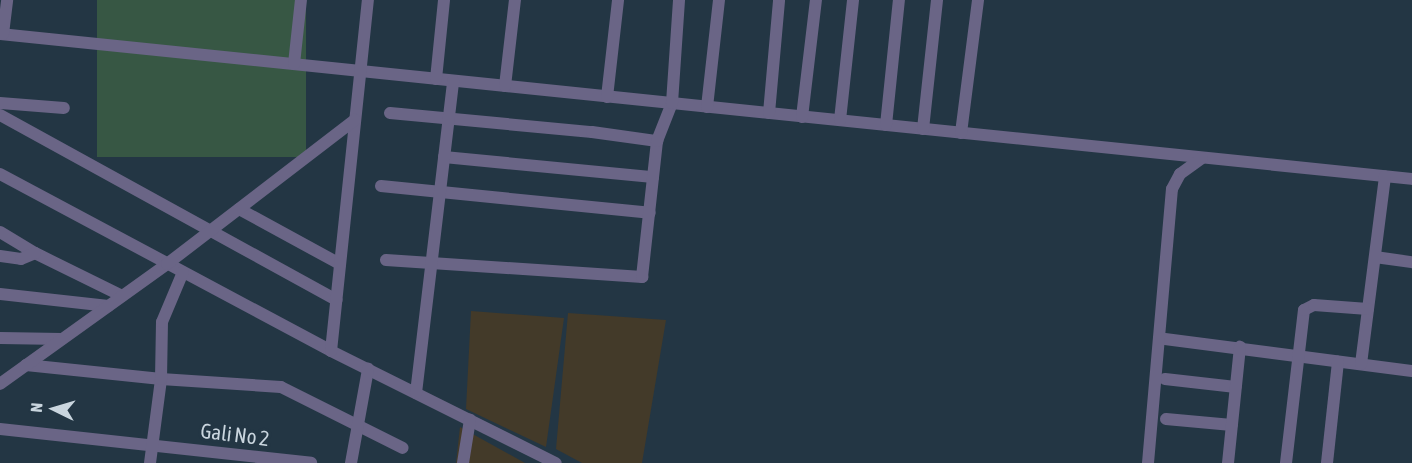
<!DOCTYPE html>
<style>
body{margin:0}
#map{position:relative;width:1412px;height:463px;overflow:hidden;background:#233644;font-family:"Asap Condensed",sans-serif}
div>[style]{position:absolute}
.education>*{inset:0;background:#433a29}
.green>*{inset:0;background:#375744;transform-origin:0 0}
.minor>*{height:12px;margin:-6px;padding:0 6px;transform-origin:6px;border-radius:6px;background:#6a6586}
span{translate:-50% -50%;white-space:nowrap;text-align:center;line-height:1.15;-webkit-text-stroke:6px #233644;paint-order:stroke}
.street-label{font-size:21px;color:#c9d5de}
.north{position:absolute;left:24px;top:379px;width:60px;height:60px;-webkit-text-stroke:4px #233644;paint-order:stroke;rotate:275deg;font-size:16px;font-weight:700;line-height:24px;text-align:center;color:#c9d5de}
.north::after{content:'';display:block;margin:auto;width:21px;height:27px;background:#c9d5de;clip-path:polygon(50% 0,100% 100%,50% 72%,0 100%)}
</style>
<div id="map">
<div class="education">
<i style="clip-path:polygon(471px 311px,564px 318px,546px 447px,466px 409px)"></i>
<i style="clip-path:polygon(568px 313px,666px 320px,642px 463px,582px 463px,556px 449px)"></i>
<i style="clip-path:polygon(460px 427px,525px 463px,456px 463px)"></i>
</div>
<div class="green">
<i style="left:97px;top:0;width:209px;height:157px"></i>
</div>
<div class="minor">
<i style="left:0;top:34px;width:1419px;rotate:5.86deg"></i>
<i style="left:3px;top:34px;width:34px;rotate:-83deg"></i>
<i style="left:294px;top:64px;width:64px;rotate:-83.8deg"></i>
<i style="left:436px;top:79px;width:79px;rotate:-84.2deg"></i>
<i style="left:505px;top:86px;width:87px;rotate:-83.4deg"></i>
<i style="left:607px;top:97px;width:98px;rotate:-83.5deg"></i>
<i style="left:0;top:103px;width:64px;rotate:4.5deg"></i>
<i style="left:707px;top:107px;width:108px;rotate:-83.6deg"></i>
<i style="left:390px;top:113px;width:203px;rotate:5.4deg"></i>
<i style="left:592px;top:132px;width:66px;rotate:7.9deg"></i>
<i style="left:769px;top:113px;width:113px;rotate:-84.9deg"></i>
<i style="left:0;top:115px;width:384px;rotate:28.8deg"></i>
<i style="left:802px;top:117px;width:118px;rotate:-83.2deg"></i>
<i style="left:840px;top:120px;width:121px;rotate:-83.8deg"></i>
<i style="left:886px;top:125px;width:126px;rotate:-84.1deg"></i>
<i style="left:923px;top:129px;width:130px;rotate:-83.8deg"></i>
<i style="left:961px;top:133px;width:134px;rotate:-82.7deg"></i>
<i style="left:444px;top:157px;width:210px;rotate:5.5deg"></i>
<i style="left:0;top:174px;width:375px;rotate:28.1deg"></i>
<i style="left:331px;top:351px;width:251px;rotate:26.5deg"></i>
<i style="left:381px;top:186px;width:270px;rotate:5.7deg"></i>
<i style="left:239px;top:209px;width:115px;rotate:28.6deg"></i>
<i style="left:0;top:232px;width:41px;rotate:31deg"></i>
<i style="left:35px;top:253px;width:97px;rotate:26.3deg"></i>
<i style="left:0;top:256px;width:21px;rotate:8deg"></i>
<i style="left:21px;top:259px;width:15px;rotate:-23deg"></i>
<i style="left:1375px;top:257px;width:37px;rotate:8deg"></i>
<i style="left:386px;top:260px;width:257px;rotate:3.8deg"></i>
<i style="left:642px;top:277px;width:137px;rotate:-83.7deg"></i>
<i style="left:657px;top:141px;width:41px;rotate:-68.5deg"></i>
<i style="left:672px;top:103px;width:103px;rotate:-86.1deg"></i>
<i style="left:0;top:294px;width:109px;rotate:6.3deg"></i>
<i style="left:0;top:338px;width:62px;rotate:0.9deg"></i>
<i style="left:1165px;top:339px;width:249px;rotate:7.4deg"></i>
<i style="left:331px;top:351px;width:353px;rotate:-84deg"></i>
<i style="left:1361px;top:364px;width:189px;rotate:-82.7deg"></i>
<i style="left:26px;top:365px;width:136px;rotate:5.9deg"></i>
<i style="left:161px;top:379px;width:120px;rotate:3.8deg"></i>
<i style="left:281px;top:387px;width:136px;rotate:26.6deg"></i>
<i style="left:1165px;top:379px;width:71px;rotate:6.4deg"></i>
<i style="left:0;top:384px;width:206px;rotate:-35.7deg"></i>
<i style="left:167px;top:264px;width:237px;rotate:-37.5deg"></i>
<i style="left:416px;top:393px;width:314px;rotate:-83.2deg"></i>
<i style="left:1166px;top:419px;width:66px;rotate:5.2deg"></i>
<i style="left:0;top:429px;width:313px;rotate:6.2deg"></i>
<i style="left:150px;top:463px;width:85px;rotate:-82.5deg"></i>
<i style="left:161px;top:379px;width:57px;rotate:-89deg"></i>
<i style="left:162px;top:322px;width:54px;rotate:-67.2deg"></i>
<i style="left:351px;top:463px;width:96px;rotate:-79.7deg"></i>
<i style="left:463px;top:463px;width:44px;rotate:-80.8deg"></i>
<i style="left:1148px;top:463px;width:275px;rotate:-85deg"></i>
<i style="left:1172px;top:189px;width:17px;rotate:-62deg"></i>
<i style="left:1180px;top:174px;width:27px;rotate:-36deg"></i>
<i style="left:1228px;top:463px;width:117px;rotate:-84.1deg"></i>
<i style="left:1286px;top:463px;width:154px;rotate:-83.3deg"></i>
<i style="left:1304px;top:310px;width:11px;rotate:-27deg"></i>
<i style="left:1314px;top:305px;width:54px;rotate:4.2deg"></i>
<i style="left:1327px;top:463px;width:102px;rotate:-83.8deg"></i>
</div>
<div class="street-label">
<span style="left:235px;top:434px;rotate:7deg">Gali No 2</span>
</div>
<div class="north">N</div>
</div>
